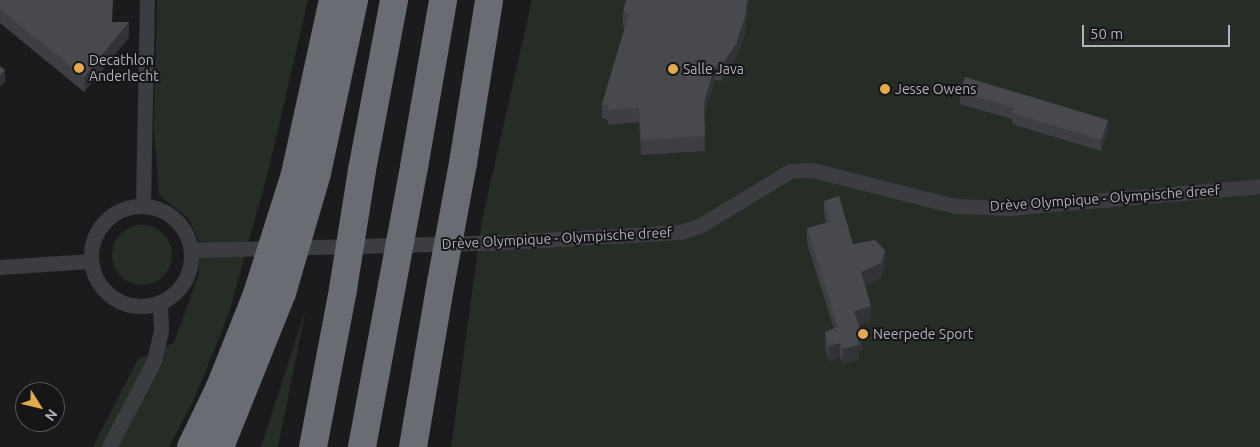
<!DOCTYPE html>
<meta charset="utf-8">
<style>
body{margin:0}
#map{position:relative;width:1260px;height:447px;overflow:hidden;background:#1b1b1d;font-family:Ubuntu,sans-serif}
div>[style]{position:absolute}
.green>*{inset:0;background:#252d26}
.round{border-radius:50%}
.street>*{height:15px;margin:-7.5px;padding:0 7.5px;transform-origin:7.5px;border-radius:7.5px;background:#3c3d41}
.street>.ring{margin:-7.5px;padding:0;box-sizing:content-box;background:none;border:15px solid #3c3d41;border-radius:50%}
.highway>*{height:28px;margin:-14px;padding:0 14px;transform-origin:14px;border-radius:14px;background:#696c72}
.highway-bridge>*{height:28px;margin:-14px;padding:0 14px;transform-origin:14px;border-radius:14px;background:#696c72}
.wall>*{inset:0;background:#3e3f42}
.shaded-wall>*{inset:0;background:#323336}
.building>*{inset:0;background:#48494d}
.dots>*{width:14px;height:14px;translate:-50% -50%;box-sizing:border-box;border:2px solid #161618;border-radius:50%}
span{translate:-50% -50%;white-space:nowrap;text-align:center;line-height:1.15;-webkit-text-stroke:4px #161618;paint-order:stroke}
.poi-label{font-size:14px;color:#afb3bb}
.left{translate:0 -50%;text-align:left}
.street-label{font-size:14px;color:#afb3bb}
.north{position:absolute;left:15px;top:382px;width:50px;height:50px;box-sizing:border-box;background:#161618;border:1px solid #535559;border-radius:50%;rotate:126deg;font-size:14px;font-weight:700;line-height:20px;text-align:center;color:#afb3bb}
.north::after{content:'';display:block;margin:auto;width:18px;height:22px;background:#e2a94e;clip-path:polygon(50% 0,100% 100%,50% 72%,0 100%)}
.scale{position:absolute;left:1082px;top:25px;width:148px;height:22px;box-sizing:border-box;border:2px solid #afb3bb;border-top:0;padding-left:6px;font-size:15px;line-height:18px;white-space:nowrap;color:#afb3bb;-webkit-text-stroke:4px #161618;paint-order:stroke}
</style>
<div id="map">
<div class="green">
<i style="clip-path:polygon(157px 0,308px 0,269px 168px,229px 313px,194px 399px,169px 447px,93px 447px,138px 359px,174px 343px,199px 274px,199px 241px,189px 219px,159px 195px,154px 128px)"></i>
<i style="clip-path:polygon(532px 0,1260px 0,1260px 447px,451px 447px,482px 220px)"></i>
<i class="round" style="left:112px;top:225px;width:60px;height:60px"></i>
<i style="clip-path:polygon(306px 308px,278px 447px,260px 447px,264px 438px)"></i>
</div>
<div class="street">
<i style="left:143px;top:205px;width:205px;rotate:-88.9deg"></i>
<i class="ring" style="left:91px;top:206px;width:85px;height:85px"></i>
<i style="left:191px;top:250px;width:317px;rotate:-1.4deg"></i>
<i style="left:508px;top:242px;width:172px;rotate:-3.3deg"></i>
<i style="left:680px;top:232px;width:22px;rotate:-18deg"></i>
<i style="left:701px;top:225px;width:104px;rotate:-31.2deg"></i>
<i style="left:790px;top:171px;width:22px;rotate:-3deg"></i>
<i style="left:812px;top:170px;width:146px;rotate:14.2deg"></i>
<i style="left:954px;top:206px;width:56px;rotate:2deg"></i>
<i style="left:1010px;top:208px;width:251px;rotate:-5deg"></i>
<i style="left:0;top:267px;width:90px;rotate:-3.8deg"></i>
<i style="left:109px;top:447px;width:97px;rotate:-62.4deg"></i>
<i style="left:154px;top:361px;width:32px;rotate:-77deg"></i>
<i style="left:161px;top:330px;width:28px;rotate:-92deg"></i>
</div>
<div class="highway">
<i style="left:463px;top:163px;width:165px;rotate:-80.9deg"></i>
<i style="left:414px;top:167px;width:169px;rotate:-80.1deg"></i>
<i style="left:362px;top:170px;width:173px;rotate:-79.3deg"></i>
<i style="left:317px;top:173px;width:177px;rotate:-77.9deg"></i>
<i style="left:295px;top:174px;width:178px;rotate:-77.7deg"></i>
<i style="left:191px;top:447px;width:67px;rotate:-64.2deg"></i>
<i style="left:220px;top:387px;width:100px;rotate:-68.3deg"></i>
<i style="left:220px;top:447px;width:166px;rotate:-68.1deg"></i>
<i style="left:313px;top:447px;width:161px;rotate:-79.2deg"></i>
<i style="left:362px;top:447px;width:165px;rotate:-79.5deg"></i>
<i style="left:413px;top:447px;width:167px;rotate:-80.4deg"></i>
</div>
<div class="highway-bridge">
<i style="left:441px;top:282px;width:121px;rotate:-79.5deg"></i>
<i style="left:392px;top:285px;width:120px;rotate:-79.4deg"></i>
<i style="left:343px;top:289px;width:121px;rotate:-80.9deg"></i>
<i style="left:282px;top:293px;width:125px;rotate:-73.7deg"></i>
<i style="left:257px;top:294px;width:126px;rotate:-72.4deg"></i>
</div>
<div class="wall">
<i style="clip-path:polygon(0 0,113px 22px,129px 37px,84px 92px,0 23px)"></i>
<i style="clip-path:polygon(749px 0,745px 32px,736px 58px,721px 81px,715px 80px,704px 115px,705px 151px,641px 155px,639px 122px,608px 125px,608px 120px,602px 118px,602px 104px,625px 27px,623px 27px,623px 12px)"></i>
<i style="clip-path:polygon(960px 92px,1108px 131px,1101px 151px,1012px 124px,1012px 119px,960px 104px)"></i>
<i style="clip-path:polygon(824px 201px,853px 244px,885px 264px,881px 278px,865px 285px,871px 321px,859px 325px,862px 350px,859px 351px,859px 359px,843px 364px,840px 357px,829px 361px,825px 347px,825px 332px,834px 329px,807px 243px,807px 228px,826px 223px,824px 215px)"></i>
</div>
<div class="shaded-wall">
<i style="clip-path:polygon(747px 0,749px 0,749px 2px,745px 32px,736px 58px,721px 81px,721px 66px)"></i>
<i style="clip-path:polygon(129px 22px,129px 37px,84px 92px,84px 77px)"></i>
<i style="clip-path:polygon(715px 65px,715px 80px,704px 117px,704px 103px)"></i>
<i style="clip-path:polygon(5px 70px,5px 82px,0 87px,0 75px)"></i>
<i style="clip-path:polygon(1108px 120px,1108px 131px,1101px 151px,1101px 140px)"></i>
<i style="clip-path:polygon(885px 250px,885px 264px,881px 278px,861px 287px,861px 272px)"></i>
<i style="clip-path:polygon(871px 306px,871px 321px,854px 326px,854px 311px)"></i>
<i style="clip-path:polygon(862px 336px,862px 350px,859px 351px,859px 359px,843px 364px,843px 349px,857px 337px)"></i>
<i style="clip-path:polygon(840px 343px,840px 357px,829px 361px,829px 346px)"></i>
</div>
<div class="building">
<i style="clip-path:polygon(0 0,113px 0,112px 22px,129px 22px,84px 77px,0 9px)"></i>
<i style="clip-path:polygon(626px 0,747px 0,745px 17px,736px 44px,721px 66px,715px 65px,704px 103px,705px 136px,641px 140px,639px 108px,608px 110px,609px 106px,602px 104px,629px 14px,623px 12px)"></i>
<i style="clip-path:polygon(0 66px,5px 70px,0 75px)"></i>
<i style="clip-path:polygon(965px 77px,1108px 120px,1101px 140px,1012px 113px,1014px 108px,960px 92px)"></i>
<i style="clip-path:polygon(839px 196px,853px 244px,875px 240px,885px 250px,881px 263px,861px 272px,871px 306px,854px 311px,862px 336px,857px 337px,859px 345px,843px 349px,840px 343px,829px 346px,825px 332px,838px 327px,807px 228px,830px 222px,824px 201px)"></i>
</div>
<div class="dots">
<i style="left:79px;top:68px;background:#e2a94e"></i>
<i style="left:673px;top:69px;background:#e2a94e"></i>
<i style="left:885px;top:89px;background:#e2a94e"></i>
<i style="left:863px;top:334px;background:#e2a94e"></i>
</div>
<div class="poi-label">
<span class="left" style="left:89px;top:68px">Decathlon<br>Anderlecht</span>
<span class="left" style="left:683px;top:69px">Salle Java</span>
<span class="left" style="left:895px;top:89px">Jesse Owens</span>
<span class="left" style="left:873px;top:334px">Neerpede Sport</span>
</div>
<div class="street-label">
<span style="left:1105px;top:198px;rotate:-4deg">Drève Olympique - Olympische dreef</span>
<span style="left:557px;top:238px;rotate:-3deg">Drève Olympique - Olympische dreef</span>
</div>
<div class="north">N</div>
<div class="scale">50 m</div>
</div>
